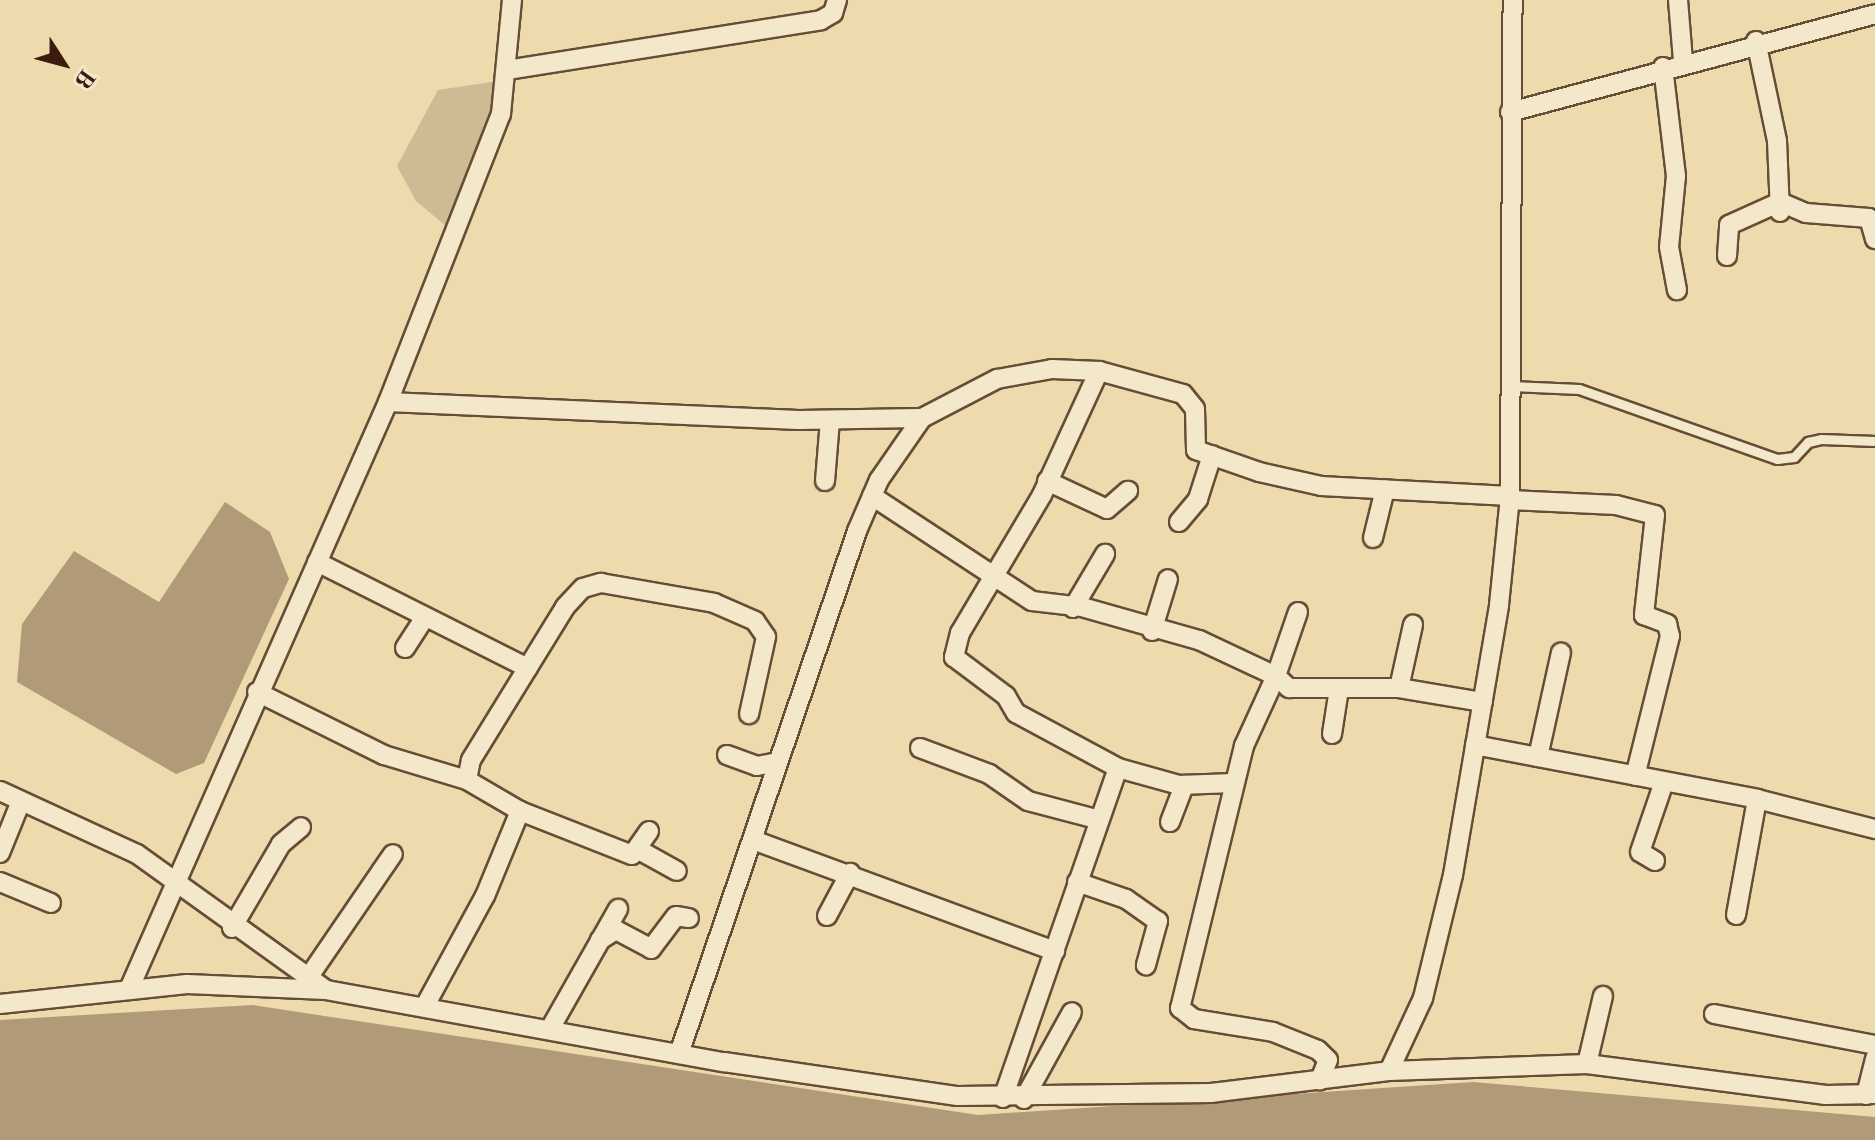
<!DOCTYPE html>
<style>
body{margin:0}
#map{position:relative;width:1875px;height:1140px;overflow:hidden;background:#eddbae;font-family:"Libre Bodoni",serif}
div>[style]{position:absolute}
.green>*{inset:0;background:#cfbb93}
.water>*{inset:0;background:#b09a78}
.roads{filter:drop-shadow(2px 0 #684c36) drop-shadow(-2px 0 #684c36) drop-shadow(0 2px #684c36) drop-shadow(0 -2px #684c36)}
.lane>*{height:9px;margin:-4.5px;padding:0 4.5px;transform-origin:4.5px;border-radius:4.5px;background:#f3e8ca}
.street>*{height:18px;margin:-9px;padding:0 9px;transform-origin:9px;border-radius:9px;background:#f3e8ca}
span{translate:-50% -50%;white-space:nowrap;text-align:center;line-height:1.15;-webkit-text-stroke:7px #f3e8ca;paint-order:stroke}
.north{position:absolute;left:24px;top:24px;width:80px;height:80px;-webkit-text-stroke:6px #f3e8ca;paint-order:stroke;rotate:126deg;font-size:22px;font-weight:700;line-height:32px;text-align:center;color:#3b1c0e}
.north::after{content:'';display:block;margin:auto;width:28px;height:36px;background:#3b1c0e;clip-path:polygon(50% 0,100% 100%,50% 72%,0 100%)}
</style>
<div id="map">
<div class="green">
<i style="clip-path:polygon(498px 81px,486px 136px,447px 227px,416px 201px,397px 166px,438px 90px)"></i>
</div>
<div class="water">
<i style="clip-path:polygon(225px 502px,270px 532px,289px 579px,204px 763px,176px 774px,17px 682px,22px 624px,74px 551px,159px 602px)"></i>
<i style="clip-path:polygon(252px 1005px,978px 1115px,1473px 1082px,1875px 1117px,1875px 1140px,0 1140px,0 1020px)"></i>
</div>
<div class="roads">
<div class="lane">
<i style="left:1511px;top:386px;width:68px;rotate:2.5deg"></i>
<i style="left:1579px;top:389px;width:210px;rotate:19.5deg"></i>
<i style="left:1777px;top:459px;width:17px;rotate:-7deg"></i>
<i style="left:1794px;top:457px;width:21px;rotate:-47deg"></i>
<i style="left:1808px;top:442px;width:13px;rotate:-13deg"></i>
<i style="left:1821px;top:439px;width:54px;rotate:2.1deg"></i>
</div>
<div class="street">
<i style="left:1678px;top:0;width:61px;rotate:85.3deg"></i>
<i style="left:1756px;top:41px;width:102px;rotate:78.1deg"></i>
<i style="left:1777px;top:141px;width:71px;rotate:87.6deg"></i>
<i style="left:1663px;top:67px;width:110px;rotate:83.2deg"></i>
<i style="left:1676px;top:176px;width:71px;rotate:95.6deg"></i>
<i style="left:1669px;top:247px;width:44px;rotate:79.5deg"></i>
<i style="left:507px;top:70px;width:318px;rotate:-9deg"></i>
<i style="left:821px;top:20px;width:14px;rotate:-30deg"></i>
<i style="left:833px;top:13px;width:14px;rotate:-73deg"></i>
<i style="left:1510px;top:112px;width:378px;rotate:-15deg"></i>
<i style="left:1727px;top:256px;width:31px;rotate:-86deg"></i>
<i style="left:1729px;top:225px;width:56px;rotate:-24.3deg"></i>
<i style="left:1780px;top:202px;width:28px;rotate:23deg"></i>
<i style="left:1806px;top:213px;width:63px;rotate:4.5deg"></i>
<i style="left:1869px;top:218px;width:22px;rotate:74deg"></i>
<i style="left:1099px;top:371px;width:136px;rotate:114.7deg"></i>
<i style="left:1042px;top:495px;width:161px;rotate:120.7deg"></i>
<i style="left:960px;top:633px;width:25px;rotate:104deg"></i>
<i style="left:954px;top:657px;width:65px;rotate:36.9deg"></i>
<i style="left:1006px;top:696px;width:20px;rotate:60deg"></i>
<i style="left:1016px;top:713px;width:116px;rotate:28.3deg"></i>
<i style="left:1118px;top:768px;width:63px;rotate:15.6deg"></i>
<i style="left:1179px;top:785px;width:55px;rotate:-2.1deg"></i>
<i style="left:388px;top:402px;width:411px;rotate:2.5deg"></i>
<i style="left:799px;top:420px;width:123px;rotate:-0.9deg"></i>
<i style="left:825px;top:481px;width:61px;rotate:-85.3deg"></i>
<i style="left:1047px;top:481px;width:66px;rotate:25deg"></i>
<i style="left:1107px;top:509px;width:28px;rotate:-41deg"></i>
<i style="left:872px;top:496px;width:191px;rotate:33.3deg"></i>
<i style="left:1032px;top:601px;width:50px;rotate:6.8deg"></i>
<i style="left:1082px;top:607px;width:122px;rotate:15.8deg"></i>
<i style="left:1199px;top:640px;width:85px;rotate:25.1deg"></i>
<i style="left:1276px;top:676px;width:77px;rotate:114.6deg"></i>
<i style="left:1244px;top:746px;width:270px;rotate:103.7deg"></i>
<i style="left:1180px;top:1008px;width:18px;rotate:38deg"></i>
<i style="left:1194px;top:1019px;width:80px;rotate:9.3deg"></i>
<i style="left:1273px;top:1032px;width:48px;rotate:21.8deg"></i>
<i style="left:1318px;top:1050px;width:14px;rotate:45deg"></i>
<i style="left:1328px;top:1060px;width:22px;rotate:112deg"></i>
<i style="left:1510px;top:500px;width:106px;rotate:2.7deg"></i>
<i style="left:1616px;top:505px;width:40px;rotate:14.4deg"></i>
<i style="left:1655px;top:515px;width:101px;rotate:96.3deg"></i>
<i style="left:1644px;top:615px;width:25px;rotate:21deg"></i>
<i style="left:1667px;top:624px;width:12px;rotate:76deg"></i>
<i style="left:1670px;top:636px;width:144px;rotate:104deg"></i>
<i style="left:1179px;top:522px;width:30px;rotate:-50deg"></i>
<i style="left:1198px;top:499px;width:46px;rotate:-72.3deg"></i>
<i style="left:1373px;top:538px;width:50px;rotate:-76.2deg"></i>
<i style="left:317px;top:562px;width:236px;rotate:26.7deg"></i>
<i style="left:1073px;top:608px;width:63px;rotate:-59.3deg"></i>
<i style="left:1298px;top:612px;width:68px;rotate:109deg"></i>
<i style="left:1276px;top:676px;width:18px;rotate:43deg"></i>
<i style="left:1289px;top:688px;width:110px"></i>
<i style="left:1399px;top:688px;width:85px;rotate:9.5deg"></i>
<i style="left:1152px;top:631px;width:54px;rotate:-72.9deg"></i>
<i style="left:405px;top:648px;width:37px;rotate:-57deg"></i>
<i style="left:1399px;top:688px;width:65px;rotate:-77.5deg"></i>
<i style="left:257px;top:692px;width:142px;rotate:26.4deg"></i>
<i style="left:384px;top:755px;width:87px;rotate:16.8deg"></i>
<i style="left:1332px;top:734px;width:46px;rotate:-81.2deg"></i>
<i style="left:1475px;top:745px;width:287px;rotate:10.8deg"></i>
<i style="left:1757px;top:799px;width:122px;rotate:14.3deg"></i>
<i style="left:920px;top:748px;width:74px;rotate:20.6deg"></i>
<i style="left:989px;top:774px;width:47px;rotate:34.7deg"></i>
<i style="left:1028px;top:801px;width:70px;rotate:14.8deg"></i>
<i style="left:727px;top:755px;width:32px;rotate:20deg"></i>
<i style="left:757px;top:766px;width:21px;rotate:-11deg"></i>
<i style="left:1538px;top:757px;width:107px;rotate:-77.6deg"></i>
<i style="left:0;top:791px;width:151px;rotate:24.7deg"></i>
<i style="left:137px;top:854px;width:233px;rotate:35.7deg"></i>
<i style="left:1170px;top:822px;width:40px;rotate:-69deg"></i>
<i style="left:649px;top:831px;width:29px;rotate:125deg"></i>
<i style="left:632px;top:855px;width:120px;rotate:-158.6deg"></i>
<i style="left:520px;top:811px;width:61px;rotate:-149.7deg"></i>
<i style="left:467px;top:780px;width:20px;rotate:-79deg"></i>
<i style="left:471px;top:760px;width:180px;rotate:-58.4deg"></i>
<i style="left:565px;top:607px;width:26px;rotate:-47deg"></i>
<i style="left:583px;top:588px;width:19px;rotate:-16deg"></i>
<i style="left:601px;top:583px;width:115px;rotate:10deg"></i>
<i style="left:714px;top:603px;width:45px;rotate:23.7deg"></i>
<i style="left:755px;top:621px;width:19px;rotate:55deg"></i>
<i style="left:766px;top:637px;width:79px;rotate:102.4deg"></i>
<i style="left:753px;top:840px;width:322px;rotate:20.2deg"></i>
<i style="left:639px;top:850px;width:43px;rotate:28.9deg"></i>
<i style="left:0;top:853px;width:56px;rotate:-68deg"></i>
<i style="left:1655px;top:861px;width:17px;rotate:-149deg"></i>
<i style="left:1640px;top:852px;width:74px;rotate:-71.1deg"></i>
<i style="left:0;top:882px;width:55px;rotate:22.4deg"></i>
<i style="left:1077px;top:882px;width:52px;rotate:19.1deg"></i>
<i style="left:1126px;top:899px;width:39px;rotate:35deg"></i>
<i style="left:1158px;top:921px;width:46px;rotate:105.3deg"></i>
<i style="left:1736px;top:915px;width:118px;rotate:-79.7deg"></i>
<i style="left:827px;top:916px;width:49px;rotate:-61.9deg"></i>
<i style="left:232px;top:928px;width:97px;rotate:-59.7deg"></i>
<i style="left:281px;top:844px;width:26px;rotate:-40deg"></i>
<i style="left:600px;top:940px;width:19px;rotate:-32deg"></i>
<i style="left:616px;top:930px;width:40px;rotate:28deg"></i>
<i style="left:651px;top:949px;width:41px;rotate:-52.9deg"></i>
<i style="left:676px;top:916px;width:13px;rotate:9deg"></i>
<i style="left:308px;top:978px;width:150px;rotate:-55.6deg"></i>
<i style="left:130px;top:987px;width:639px;rotate:-66.2deg"></i>
<i style="left:388px;top:402px;width:309px;rotate:-68.6deg"></i>
<i style="left:501px;top:114px;width:115px;rotate:-84.5deg"></i>
<i style="left:0;top:1004px;width:188px;rotate:-6.1deg"></i>
<i style="left:187px;top:984px;width:139px;rotate:2.5deg"></i>
<i style="left:326px;top:990px;width:404px;rotate:10.3deg"></i>
<i style="left:724px;top:1062px;width:236px;rotate:8.3deg"></i>
<i style="left:958px;top:1096px;width:253px;rotate:-0.7deg"></i>
<i style="left:1211px;top:1093px;width:179px;rotate:-7deg"></i>
<i style="left:1389px;top:1071px;width:198px;rotate:-2deg"></i>
<i style="left:1587px;top:1064px;width:241px;rotate:7.4deg"></i>
<i style="left:1826px;top:1095px;width:49px;rotate:-1.2deg"></i>
<i style="left:426px;top:1004px;width:123px;rotate:-61.4deg"></i>
<i style="left:485px;top:896px;width:92px;rotate:-67.6deg"></i>
<i style="left:1714px;top:1014px;width:164px;rotate:10.9deg"></i>
<i style="left:551px;top:1027px;width:136px;rotate:-60.4deg"></i>
<i style="left:679px;top:1054px;width:552px;rotate:-71.2deg"></i>
<i style="left:857px;top:531px;width:56px;rotate:-66.7deg"></i>
<i style="left:879px;top:480px;width:75px;rotate:-55.3deg"></i>
<i style="left:922px;top:418px;width:85px;rotate:-27.5deg"></i>
<i style="left:997px;top:379px;width:56px;rotate:-10.3deg"></i>
<i style="left:1052px;top:369px;width:47px;rotate:2.4deg"></i>
<i style="left:1099px;top:371px;width:87px;rotate:15.3deg"></i>
<i style="left:1183px;top:394px;width:19px;rotate:51deg"></i>
<i style="left:1195px;top:409px;width:41px;rotate:88.6deg"></i>
<i style="left:1196px;top:450px;width:67px;rotate:19.2deg"></i>
<i style="left:1259px;top:472px;width:64px;rotate:12.7deg"></i>
<i style="left:1321px;top:486px;width:189px;rotate:3deg"></i>
<i style="left:1587px;top:1064px;width:70px;rotate:-76.8deg"></i>
<i style="left:1389px;top:1071px;width:81px;rotate:-65deg"></i>
<i style="left:1423px;top:998px;width:127px;rotate:-76.3deg"></i>
<i style="left:1453px;top:875px;width:274px;rotate:-80.3deg"></i>
<i style="left:1499px;top:605px;width:110px;rotate:-84.2deg"></i>
<i style="left:1510px;top:496px;width:496px;rotate:-89.7deg"></i>
<i style="left:1866px;top:1095px;width:38px;rotate:-76deg"></i>
<i style="left:1003px;top:1098px;width:349px;rotate:-70.8deg"></i>
<i style="left:1024px;top:1099px;width:99px;rotate:-61.1deg"></i>
</div>
</div>
<div class="north">B</div>
</div>
